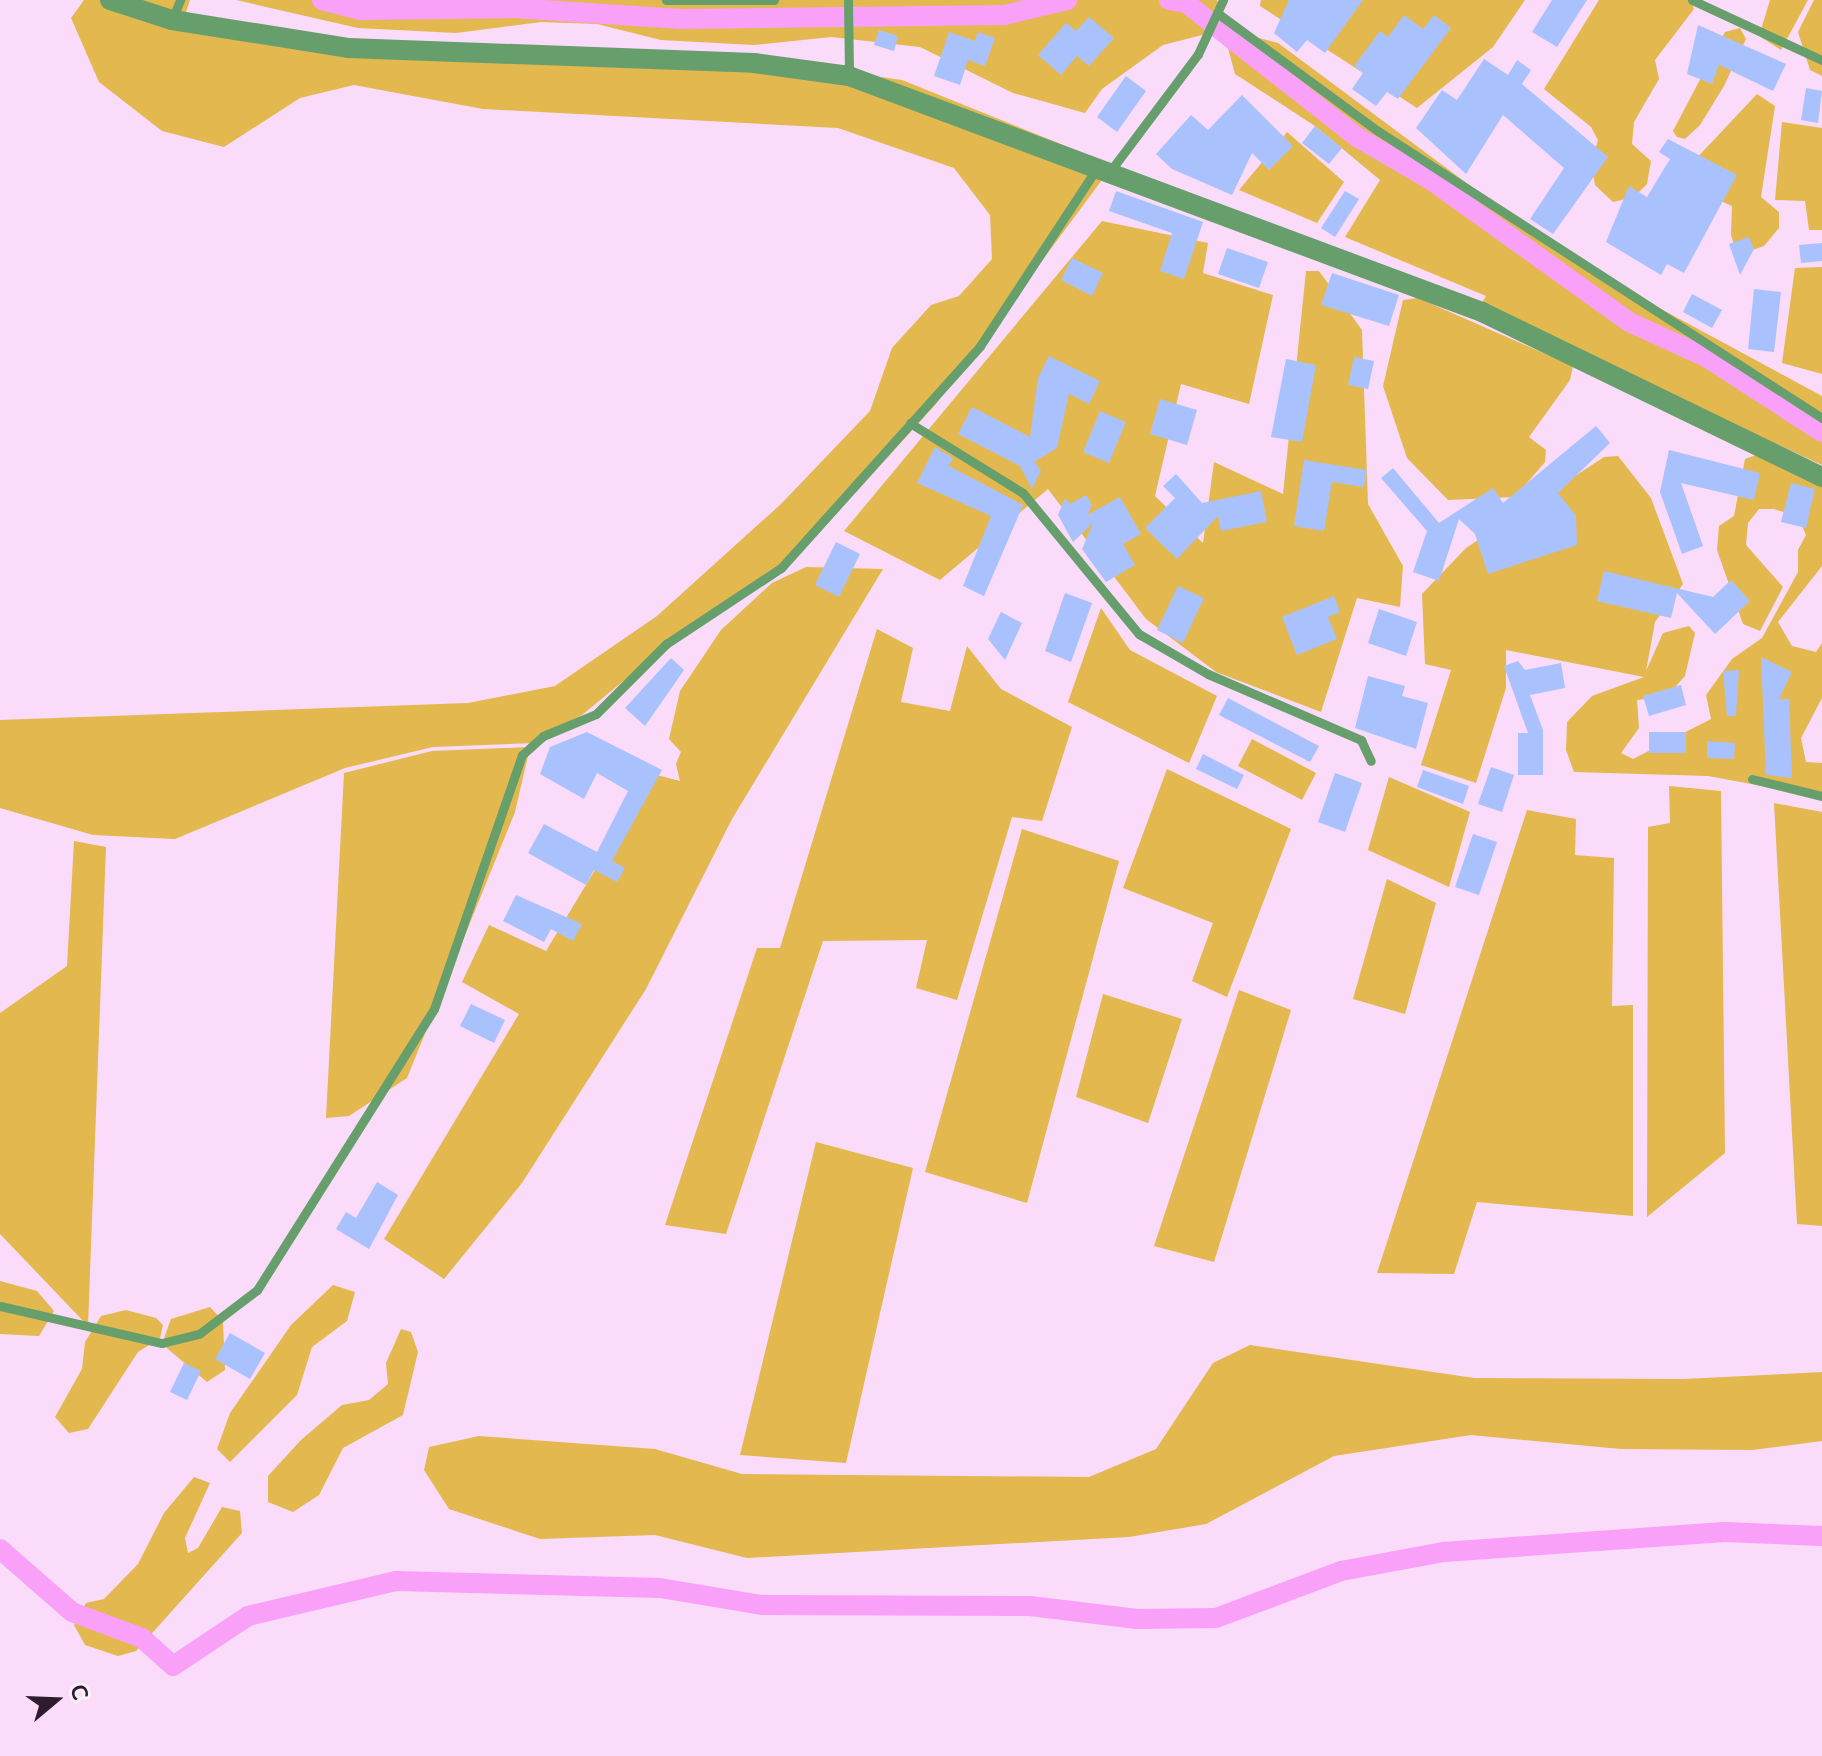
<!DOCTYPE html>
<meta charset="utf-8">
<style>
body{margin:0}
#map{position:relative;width:1822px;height:1756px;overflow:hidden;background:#fadbf9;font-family:"Nunito Sans",sans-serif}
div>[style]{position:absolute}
.green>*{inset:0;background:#e3b84e}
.canal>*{height:20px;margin:-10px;padding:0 10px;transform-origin:10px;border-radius:10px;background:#f9a0f9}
.building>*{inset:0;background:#a9c2fe}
.service>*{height:9px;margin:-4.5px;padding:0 4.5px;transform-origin:4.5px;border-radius:4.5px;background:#669f6c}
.tertiary>*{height:20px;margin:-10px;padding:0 10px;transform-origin:10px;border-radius:10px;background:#669f6c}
span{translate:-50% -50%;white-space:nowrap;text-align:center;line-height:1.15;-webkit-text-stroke:7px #faf0fa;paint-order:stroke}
.north{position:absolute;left:16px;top:1660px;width:80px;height:80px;-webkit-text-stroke:6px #faf0fa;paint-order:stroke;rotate:71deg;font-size:22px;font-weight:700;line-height:32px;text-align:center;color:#2f1b2f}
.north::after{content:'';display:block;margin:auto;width:28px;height:36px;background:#2f1b2f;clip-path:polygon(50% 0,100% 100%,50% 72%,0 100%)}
</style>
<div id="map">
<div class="green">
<i style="clip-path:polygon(84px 0,190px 0,186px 12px,268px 34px,753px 59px,902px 80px,1113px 165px,936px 404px,797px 557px,696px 621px,582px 715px,535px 743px,433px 747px,345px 768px,175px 839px,93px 835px,0 808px,0 720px,468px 703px,555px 686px,657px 616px,781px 504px,870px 411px,892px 348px,931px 305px,959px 296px,992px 259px,990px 215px,954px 168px,838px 128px,483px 109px,354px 85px,300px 98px,224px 147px,162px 131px,99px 82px,71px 18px)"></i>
<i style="clip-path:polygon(236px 0,1217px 0,1223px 19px,1206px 34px,1163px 45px,1102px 89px,1085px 113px,1013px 93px,920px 47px,831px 37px,754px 45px,661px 40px,597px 24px,541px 22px,456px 33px,358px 28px)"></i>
<i style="clip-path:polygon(1261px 0,1525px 0,1493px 47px,1417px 108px,1260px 6px)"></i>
<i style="clip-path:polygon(1599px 0,1691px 0,1694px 9px,1655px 60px,1659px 79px,1634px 122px,1632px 144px,1651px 161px,1647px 184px,1634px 197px,1613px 202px,1595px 185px,1591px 163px,1598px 140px,1591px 127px,1544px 89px)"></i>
<i style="clip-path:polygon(1770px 0,1808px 0,1781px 50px,1759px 36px)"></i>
<i style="clip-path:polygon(1814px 0,1822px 0,1822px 76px,1810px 70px,1798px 32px)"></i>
<i style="clip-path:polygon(1740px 28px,1746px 39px,1724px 86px,1700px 125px,1685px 139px,1677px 137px,1673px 131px,1725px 32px)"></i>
<i style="clip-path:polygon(1240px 33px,1278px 43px,1507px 213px,1650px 303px,1822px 396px,1822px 465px,1479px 307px,1486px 296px,1345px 237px,1380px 180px,1315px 126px,1235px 74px,1228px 48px)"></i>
<i style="clip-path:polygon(1757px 94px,1775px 106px,1761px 197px,1779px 212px,1779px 228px,1764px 246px,1747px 252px,1736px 250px,1731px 235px,1732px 206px,1684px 184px,1693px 162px)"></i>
<i style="clip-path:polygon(1782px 122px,1822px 128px,1822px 230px,1809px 230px,1805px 201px,1775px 200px)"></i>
<i style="clip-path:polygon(1287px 132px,1344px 182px,1317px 223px,1239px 190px)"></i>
<i style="clip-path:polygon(1102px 221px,1208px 243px,1203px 273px,1273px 295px,1249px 404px,1181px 384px,1155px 496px,1203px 543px,1214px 462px,1283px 494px,1306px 271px,1319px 271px,1362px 330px,1368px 504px,1403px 566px,1400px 607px,1357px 598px,1321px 712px,1216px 672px,1146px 619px,1048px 489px,940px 580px,844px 531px)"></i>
<i style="clip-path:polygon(1822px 267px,1822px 374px,1782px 363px,1795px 268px)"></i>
<i style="clip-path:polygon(1418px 298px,1573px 366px,1570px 380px,1529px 437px,1546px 450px,1545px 462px,1515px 497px,1448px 500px,1407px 458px,1383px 386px,1403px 300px)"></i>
<i style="clip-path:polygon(1759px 454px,1822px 476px,1822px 566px,1778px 622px,1792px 646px,1816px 652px,1822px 643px,1822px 698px,1801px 738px,1806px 762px,1822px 763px,1822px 797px,1708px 776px,1574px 772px,1566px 750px,1567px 722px,1592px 696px,1644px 677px,1506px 650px,1506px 688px,1476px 783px,1421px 765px,1451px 670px,1425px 664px,1422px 594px,1466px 548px,1604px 457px,1618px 456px,1651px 498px,1683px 584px,1655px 622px,1646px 671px,1663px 633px,1689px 626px,1695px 633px,1685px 676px,1667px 696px,1637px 700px,1639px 728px,1621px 753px,1633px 759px,1711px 719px,1706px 695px,1732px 659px,1762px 638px,1798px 572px,1798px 550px,1806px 535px,1798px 517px,1774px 509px,1759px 509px,1748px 523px,1746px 545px,1783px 587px,1760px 631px,1743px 624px,1717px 550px,1719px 526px,1734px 516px,1745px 459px)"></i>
<i style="clip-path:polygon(806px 567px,883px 569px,732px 819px,646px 989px,522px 1183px,444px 1279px,384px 1239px,519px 1014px,462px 982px,489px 925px,546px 951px,653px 774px,680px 781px,676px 764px,681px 752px,669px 739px,680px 691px,721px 630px,772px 583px)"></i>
<i style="clip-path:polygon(1101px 608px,1130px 650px,1217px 696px,1189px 763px,1068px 702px)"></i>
<i style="clip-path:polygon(877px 629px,913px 648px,901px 702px,950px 711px,967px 646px,1001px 689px,1072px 727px,1042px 821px,1012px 817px,957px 1000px,916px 988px,927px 940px,823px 941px,726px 1234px,665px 1225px,757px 948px,780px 948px)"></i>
<i style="clip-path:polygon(1252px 739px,1316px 773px,1302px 800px,1238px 766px)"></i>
<i style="clip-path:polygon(530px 747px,515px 812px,407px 1078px,349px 1116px,326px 1118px,344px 773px,432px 751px)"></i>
<i style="clip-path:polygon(1167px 769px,1291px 829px,1227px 997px,1192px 981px,1213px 923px,1123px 888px)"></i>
<i style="clip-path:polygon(1389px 777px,1470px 812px,1449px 887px,1368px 850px)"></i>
<i style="clip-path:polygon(1669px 786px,1721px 791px,1725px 1153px,1647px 1217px,1648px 827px,1670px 823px)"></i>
<i style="clip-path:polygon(1774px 803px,1822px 812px,1822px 1226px,1797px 1224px)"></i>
<i style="clip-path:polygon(1527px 810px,1576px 819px,1575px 855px,1614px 858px,1612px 1006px,1633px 1005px,1633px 1216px,1477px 1202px,1454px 1274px,1377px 1273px)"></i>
<i style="clip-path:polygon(1022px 829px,1119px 861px,1027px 1203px,925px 1172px)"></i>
<i style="clip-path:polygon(74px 841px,106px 847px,88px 1326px,0 1234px,0 1013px,67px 966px)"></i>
<i style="clip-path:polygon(1387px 879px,1436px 903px,1405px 1014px,1353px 999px)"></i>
<i style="clip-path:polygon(1239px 990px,1291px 1010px,1214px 1262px,1154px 1246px)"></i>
<i style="clip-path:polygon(1103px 994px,1182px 1019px,1148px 1123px,1076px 1097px)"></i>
<i style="clip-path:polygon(816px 1142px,913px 1168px,846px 1463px,740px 1455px)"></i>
<i style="clip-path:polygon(0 1281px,37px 1291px,54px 1311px,39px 1336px,0 1334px)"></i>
<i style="clip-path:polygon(333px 1285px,355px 1292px,347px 1321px,312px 1347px,297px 1395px,230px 1462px,217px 1449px,230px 1413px,291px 1325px)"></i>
<i style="clip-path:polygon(210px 1307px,223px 1321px,225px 1370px,207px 1382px,162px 1344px,171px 1319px)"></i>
<i style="clip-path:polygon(126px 1310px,156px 1318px,163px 1325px,160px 1338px,138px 1352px,88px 1429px,69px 1433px,55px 1417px,82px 1369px,85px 1342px,101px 1316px)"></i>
<i style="clip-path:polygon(401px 1329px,411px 1332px,418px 1352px,403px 1415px,343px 1448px,319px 1495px,293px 1512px,268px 1502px,268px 1476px,301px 1440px,342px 1405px,369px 1400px,388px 1384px,386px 1363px)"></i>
<i style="clip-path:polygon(1250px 1345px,1474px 1378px,1684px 1379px,1822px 1372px,1822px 1441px,1752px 1450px,1621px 1449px,1471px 1435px,1334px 1456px,1206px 1524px,1129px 1537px,747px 1558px,655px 1535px,540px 1539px,449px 1509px,424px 1470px,429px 1447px,479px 1436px,655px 1449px,742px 1474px,1089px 1477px,1156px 1449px,1213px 1363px)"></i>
<i style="clip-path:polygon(194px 1477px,210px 1483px,185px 1538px,188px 1553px,198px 1548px,222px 1507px,240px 1511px,242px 1533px,136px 1651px,118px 1656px,85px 1645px,74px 1625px,86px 1603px,104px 1599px,138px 1564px,164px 1513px)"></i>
</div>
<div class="canal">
<i style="left:322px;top:0;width:39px;rotate:15deg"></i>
<i style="left:360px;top:10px;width:154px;rotate:-0.7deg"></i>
<i style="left:514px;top:8px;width:167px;rotate:3.8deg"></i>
<i style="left:681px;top:19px;width:323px;rotate:-0.7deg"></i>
<i style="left:1004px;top:15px;width:65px;rotate:-13.4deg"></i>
<i style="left:1169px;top:0;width:17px;rotate:10deg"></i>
<i style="left:1186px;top:3px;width:217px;rotate:38.1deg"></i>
<i style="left:1357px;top:137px;width:86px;rotate:30.2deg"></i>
<i style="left:1431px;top:180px;width:244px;rotate:35.6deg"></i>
<i style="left:1629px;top:322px;width:87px;rotate:24.5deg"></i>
<i style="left:1708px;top:358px;width:136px;rotate:33deg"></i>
<i style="left:0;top:1549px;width:96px;rotate:41.2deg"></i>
<i style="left:72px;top:1612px;width:75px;rotate:20.4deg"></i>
<i style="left:142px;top:1638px;width:42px;rotate:42.1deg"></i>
<i style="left:173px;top:1666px;width:90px;rotate:-33.7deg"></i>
<i style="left:248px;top:1616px;width:152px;rotate:-13.3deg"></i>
<i style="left:396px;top:1581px;width:264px;rotate:1.5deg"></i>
<i style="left:660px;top:1588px;width:103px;rotate:9.5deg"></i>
<i style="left:762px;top:1605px;width:268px;rotate:0.2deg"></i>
<i style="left:1030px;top:1606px;width:108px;rotate:6.9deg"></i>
<i style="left:1137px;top:1619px;width:79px;rotate:-0.7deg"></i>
<i style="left:1216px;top:1618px;width:134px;rotate:-20.6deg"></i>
<i style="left:1341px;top:1571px;width:105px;rotate:-10.5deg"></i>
<i style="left:1444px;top:1552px;width:281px;rotate:-4.1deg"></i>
<i style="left:1724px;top:1532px;width:98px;rotate:2.3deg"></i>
</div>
<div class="building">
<i style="clip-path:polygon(1289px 0,1363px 0,1325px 53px,1307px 40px,1297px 52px,1274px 33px)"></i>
<i style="clip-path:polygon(1552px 0,1587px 0,1557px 47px,1532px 32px)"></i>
<i style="clip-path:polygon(1404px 15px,1423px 29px,1434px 15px,1451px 28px,1398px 99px,1387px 92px,1376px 106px,1352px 89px,1363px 73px,1354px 66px,1380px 31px,1388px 37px)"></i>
<i style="clip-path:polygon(1089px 17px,1114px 38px,1089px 66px,1077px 56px,1061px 75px,1038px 55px,1066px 23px,1076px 31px)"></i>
<i style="clip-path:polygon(1698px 25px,1786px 64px,1773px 91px,1719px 65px,1712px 84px,1687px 74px)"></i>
<i style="clip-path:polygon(879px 30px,898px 36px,894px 51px,874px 45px)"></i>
<i style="clip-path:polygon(949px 32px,975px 41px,978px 32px,995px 38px,985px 66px,968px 60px,960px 85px,934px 76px)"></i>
<i style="clip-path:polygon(1484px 59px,1508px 75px,1517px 60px,1531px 70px,1522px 84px,1608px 157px,1553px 234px,1530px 219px,1564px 168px,1503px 115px,1466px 174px,1416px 128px,1442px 90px,1457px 100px)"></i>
<i style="clip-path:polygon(1126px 76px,1146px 91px,1117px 132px,1097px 117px)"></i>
<i style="clip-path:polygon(1806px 88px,1822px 91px,1818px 123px,1801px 120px)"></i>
<i style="clip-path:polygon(1242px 95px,1293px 146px,1269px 170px,1252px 153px,1232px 195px,1172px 169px,1156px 154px,1191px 115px,1208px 130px)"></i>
<i style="clip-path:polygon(1315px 126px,1342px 148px,1329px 164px,1302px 143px)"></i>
<i style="clip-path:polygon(1668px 139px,1737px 175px,1684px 273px,1667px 264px,1661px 275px,1606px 242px,1629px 186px,1647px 197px,1670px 159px,1659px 152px)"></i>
<i style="clip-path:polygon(1116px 191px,1203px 222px,1184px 279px,1160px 271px,1172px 233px,1109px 211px)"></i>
<i style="clip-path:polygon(1345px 191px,1359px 199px,1335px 237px,1321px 228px)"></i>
<i style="clip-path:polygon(1749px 237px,1754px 249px,1740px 275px,1729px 244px)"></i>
<i style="clip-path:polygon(1822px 243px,1822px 261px,1801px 263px,1799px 245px)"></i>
<i style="clip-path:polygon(1227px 248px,1268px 262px,1259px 288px,1218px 274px)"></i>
<i style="clip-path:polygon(1072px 258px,1103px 273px,1092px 296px,1061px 280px)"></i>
<i style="clip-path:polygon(1332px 273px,1399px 295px,1389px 326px,1321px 305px)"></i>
<i style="clip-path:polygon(1754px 289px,1781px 292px,1774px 352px,1748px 349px)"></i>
<i style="clip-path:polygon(1692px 294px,1722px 310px,1712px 328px,1683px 312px)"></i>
<i style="clip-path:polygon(1049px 356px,1100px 381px,1089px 404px,1069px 394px,1057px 448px,1034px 462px,1041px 470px,1032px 489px,1020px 466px,958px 434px,972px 407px,1030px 437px,1038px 378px)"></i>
<i style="clip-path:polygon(1354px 357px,1374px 361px,1368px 389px,1348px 385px)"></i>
<i style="clip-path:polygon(1286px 359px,1316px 365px,1302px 442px,1271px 437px)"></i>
<i style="clip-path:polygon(1160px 399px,1197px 410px,1187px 445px,1150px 434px)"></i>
<i style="clip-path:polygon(1100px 411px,1126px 422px,1109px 463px,1083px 452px)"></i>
<i style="clip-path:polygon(1596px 426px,1610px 443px,1558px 493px,1576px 516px,1577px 545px,1488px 574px,1475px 534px,1459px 519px,1439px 581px,1413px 572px,1427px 531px,1381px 478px,1393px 468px,1439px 523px,1493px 488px,1503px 503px)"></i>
<i style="clip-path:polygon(935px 447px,953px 458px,949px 466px,1023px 505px,984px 596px,963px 586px,991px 516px,917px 483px)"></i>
<i style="clip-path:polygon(1669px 450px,1760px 473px,1754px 500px,1681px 483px,1703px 546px,1682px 554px,1660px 492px)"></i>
<i style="clip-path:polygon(1304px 460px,1367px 470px,1364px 487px,1332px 482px,1324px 531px,1294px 526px)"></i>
<i style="clip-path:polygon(1176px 474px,1202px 503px,1261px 491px,1267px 522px,1221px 531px,1218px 516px,1177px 559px,1145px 528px,1175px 498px,1163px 486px)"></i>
<i style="clip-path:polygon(1791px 483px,1815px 489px,1806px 528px,1781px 522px)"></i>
<i style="clip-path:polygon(1086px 495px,1092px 505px,1087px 515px,1120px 497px,1141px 534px,1123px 544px,1135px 565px,1106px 582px,1082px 549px,1093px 523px,1073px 542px,1058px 515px,1065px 498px,1070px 504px)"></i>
<i style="clip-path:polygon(836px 542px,860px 554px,839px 597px,815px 585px)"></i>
<i style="clip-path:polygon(1604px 571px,1713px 597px,1731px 580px,1750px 601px,1715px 634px,1677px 593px,1671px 618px,1597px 601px)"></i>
<i style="clip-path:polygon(1178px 586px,1204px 598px,1183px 643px,1157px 630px)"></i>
<i style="clip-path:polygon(1065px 593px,1092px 603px,1071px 662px,1045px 651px)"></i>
<i style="clip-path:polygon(1334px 596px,1340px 612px,1328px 617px,1337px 639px,1297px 655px,1282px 617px)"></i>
<i style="clip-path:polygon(1379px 609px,1417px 622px,1406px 656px,1368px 643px)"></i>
<i style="clip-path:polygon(1001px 612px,1022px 623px,1005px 660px,988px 639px)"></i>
<i style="clip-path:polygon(1761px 657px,1792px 672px,1779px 699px,1789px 699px,1792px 778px,1766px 775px)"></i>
<i style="clip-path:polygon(671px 658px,684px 670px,645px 726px,625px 708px)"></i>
<i style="clip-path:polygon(1518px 661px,1525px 670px,1561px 663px,1565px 688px,1530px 695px,1543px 730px,1543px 775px,1518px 775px,1518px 733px,1528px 733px,1504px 666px)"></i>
<i style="clip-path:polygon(1739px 670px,1736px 716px,1727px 716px,1723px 671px)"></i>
<i style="clip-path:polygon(1368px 676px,1405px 686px,1402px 696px,1428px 703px,1416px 749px,1355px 728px)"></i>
<i style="clip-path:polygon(1681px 685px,1686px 705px,1649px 716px,1643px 696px)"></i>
<i style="clip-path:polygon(1228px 698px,1319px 746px,1310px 762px,1219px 715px)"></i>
<i style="clip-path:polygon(587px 732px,662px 770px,612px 861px,625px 868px,617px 882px,594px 870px,586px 885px,528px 853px,544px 824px,597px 852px,628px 791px,597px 773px,584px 799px,540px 774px,550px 747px)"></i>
<i style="clip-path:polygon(1649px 732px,1686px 732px,1686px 753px,1649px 753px)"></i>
<i style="clip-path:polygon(1707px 741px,1735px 743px,1734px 759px,1707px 758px)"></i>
<i style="clip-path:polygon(1203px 754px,1244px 775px,1237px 789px,1196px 769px)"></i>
<i style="clip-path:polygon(1491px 767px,1514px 775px,1502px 812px,1478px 804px)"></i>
<i style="clip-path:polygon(1423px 770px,1469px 786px,1463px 804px,1417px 787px)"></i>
<i style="clip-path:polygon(1335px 773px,1362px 783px,1345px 832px,1318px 822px)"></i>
<i style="clip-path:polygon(1473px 834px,1497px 842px,1479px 895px,1455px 887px)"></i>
<i style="clip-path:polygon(516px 895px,582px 924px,573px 941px,551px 929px,544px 942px,503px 921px)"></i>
<i style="clip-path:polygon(471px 1004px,505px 1020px,494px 1043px,460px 1026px)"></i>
<i style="clip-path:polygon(377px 1182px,398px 1195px,369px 1249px,336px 1229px,346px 1212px,356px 1218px)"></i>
<i style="clip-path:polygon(230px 1333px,265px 1353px,250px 1379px,215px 1359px)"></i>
<i style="clip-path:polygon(184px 1363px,201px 1371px,187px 1400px,170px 1392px)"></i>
</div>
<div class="service">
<i style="left:666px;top:0;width:108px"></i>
<i style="left:848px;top:0;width:76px;rotate:89.2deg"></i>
<i style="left:1692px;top:0;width:143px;rotate:24.8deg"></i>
<i style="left:1220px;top:15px;width:196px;rotate:36.3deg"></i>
<i style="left:1378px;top:131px;width:529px;rotate:32.88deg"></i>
<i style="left:172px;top:20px;width:22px;rotate:-68deg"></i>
<i style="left:1111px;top:170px;width:145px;rotate:-53.1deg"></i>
<i style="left:1198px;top:54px;width:60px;rotate:-65.2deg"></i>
<i style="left:910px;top:423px;width:133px;rotate:31.8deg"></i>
<i style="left:1023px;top:493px;width:183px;rotate:50.6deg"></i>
<i style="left:1139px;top:634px;width:80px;rotate:30.1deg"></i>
<i style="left:1208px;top:674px;width:167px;rotate:23.3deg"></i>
<i style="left:1361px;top:740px;width:23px;rotate:65deg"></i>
<i style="left:1752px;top:779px;width:72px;rotate:13.7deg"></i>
<i style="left:0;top:1306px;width:166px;rotate:12.9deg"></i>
<i style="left:162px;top:1343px;width:38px;rotate:-14deg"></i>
<i style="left:199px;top:1334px;width:73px;rotate:-37.2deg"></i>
<i style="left:257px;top:1290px;width:332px;rotate:-57.8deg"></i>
<i style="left:434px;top:1009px;width:269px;rotate:-70.9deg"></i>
<i style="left:522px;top:755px;width:28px;rotate:-42deg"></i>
<i style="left:543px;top:736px;width:57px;rotate:-22.5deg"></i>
<i style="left:596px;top:714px;width:99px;rotate:-45deg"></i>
<i style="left:666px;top:644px;width:138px;rotate:-33.5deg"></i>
<i style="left:781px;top:568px;width:298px;rotate:-48.1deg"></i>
<i style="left:980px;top:346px;width:213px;rotate:-56.7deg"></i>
</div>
<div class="tertiary">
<i style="left:110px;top:0;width:65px;rotate:17.9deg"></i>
<i style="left:172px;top:20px;width:178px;rotate:9deg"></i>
<i style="left:348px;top:48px;width:406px;rotate:2.1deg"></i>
<i style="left:754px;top:63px;width:96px;rotate:7.8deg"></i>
<i style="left:849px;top:76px;width:676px;rotate:20.45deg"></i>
<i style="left:1482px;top:312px;width:378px;rotate:25.9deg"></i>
</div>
<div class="north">С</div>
</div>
